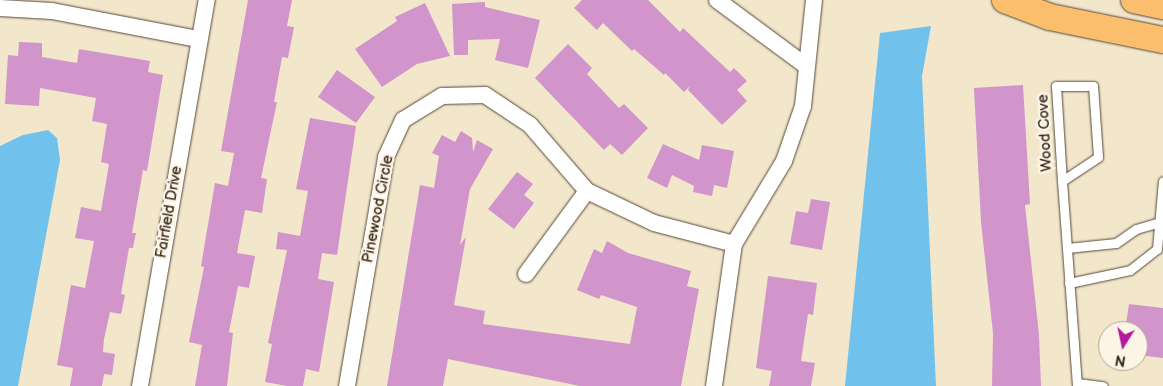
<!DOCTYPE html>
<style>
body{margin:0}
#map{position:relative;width:1163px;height:386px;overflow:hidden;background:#f2e7cb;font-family:"Balsamiq Sans",sans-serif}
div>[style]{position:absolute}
.water>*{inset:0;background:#70c1eb}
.building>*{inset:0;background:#d194cb}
.roads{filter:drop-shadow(0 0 1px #564638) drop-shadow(0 0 1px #564638)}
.lane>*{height:9px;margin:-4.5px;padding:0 4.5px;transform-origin:4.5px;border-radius:4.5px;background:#fff}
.street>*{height:16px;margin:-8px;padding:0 8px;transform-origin:8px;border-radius:8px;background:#fff}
.primary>*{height:26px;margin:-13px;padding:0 13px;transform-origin:13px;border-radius:13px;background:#fabe6d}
span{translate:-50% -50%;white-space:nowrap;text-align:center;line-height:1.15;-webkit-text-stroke:5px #fcf5e5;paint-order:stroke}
.street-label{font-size:15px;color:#3b2a1e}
.north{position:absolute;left:1098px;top:321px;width:50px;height:50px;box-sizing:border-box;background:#fcf5e5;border:1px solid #afa495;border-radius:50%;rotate:190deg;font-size:14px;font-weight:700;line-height:20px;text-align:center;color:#3b2a1e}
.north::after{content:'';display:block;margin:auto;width:18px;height:22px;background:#b5179e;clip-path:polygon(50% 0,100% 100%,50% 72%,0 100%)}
</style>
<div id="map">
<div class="water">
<i style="clip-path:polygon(931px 26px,922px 76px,936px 386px,845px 386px,880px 33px)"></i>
<i style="clip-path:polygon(48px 130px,57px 138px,60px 160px,18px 386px,0 386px,0 146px,23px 135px)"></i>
</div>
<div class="building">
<i style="clip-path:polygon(248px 0,292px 0,287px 26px,294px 27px,288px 58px,282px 57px,274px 102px,277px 102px,261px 178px,267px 179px,262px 213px,245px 210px,237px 253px,255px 256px,249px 288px,238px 286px,229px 332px,233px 333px,227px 386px,195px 386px,202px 345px,189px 342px,204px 267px,201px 266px,215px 183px,228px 186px,234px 153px,221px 151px)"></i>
<i style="clip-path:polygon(582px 0,648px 0,680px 32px,683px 28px,730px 72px,734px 68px,747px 81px,737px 90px,747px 101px,722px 125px,688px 90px,690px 86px,684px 92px,665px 73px,664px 75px,634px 49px,632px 51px,603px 23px,597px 30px,574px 8px)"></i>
<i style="clip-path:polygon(485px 2px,485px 7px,540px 20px,528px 68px,495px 60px,500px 39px,468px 40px,468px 55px,454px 55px,452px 4px)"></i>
<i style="clip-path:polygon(425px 3px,450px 56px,417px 64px,382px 87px,355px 49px,397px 21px,395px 17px)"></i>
<i style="clip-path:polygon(19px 42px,42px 43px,42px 57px,77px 63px,79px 49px,150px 61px,148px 72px,163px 75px,147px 171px,143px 170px,132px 233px,136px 233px,133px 248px,129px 248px,121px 294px,125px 295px,121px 314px,110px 312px,104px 339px,103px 352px,115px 354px,112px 375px,104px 374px,102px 386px,70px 386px,73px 368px,57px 365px,71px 285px,85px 288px,94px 241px,75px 238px,81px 207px,101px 211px,109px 164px,101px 162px,107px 124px,92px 121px,96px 98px,40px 88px,39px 106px,5px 104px,8px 55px,18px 56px)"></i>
<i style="clip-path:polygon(568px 44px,592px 68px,587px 74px,619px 108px,624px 104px,648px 128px,622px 155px,610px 144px,604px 150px,535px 78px)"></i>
<i style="clip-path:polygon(337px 70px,375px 97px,356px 123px,318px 97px)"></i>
<i style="clip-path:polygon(1023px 85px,1030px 204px,1025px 205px,1039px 335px,1041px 386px,992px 386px,993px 333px,981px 222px,974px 88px)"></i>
<i style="clip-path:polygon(310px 118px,356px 126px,337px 255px,322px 253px,318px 279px,334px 282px,319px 372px,306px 369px,303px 386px,287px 386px,265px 382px,272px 344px,268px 343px,287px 250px,276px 249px,278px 232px,300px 236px,308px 191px,296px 189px)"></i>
<i style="clip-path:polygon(461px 131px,472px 138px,473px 152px,477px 140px,493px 149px,470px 189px,460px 245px,466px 237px,454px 305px,485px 311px,483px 324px,630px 344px,637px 307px,601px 295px,599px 299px,577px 290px,594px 249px,602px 253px,607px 241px,628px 253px,691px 271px,687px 286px,699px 289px,681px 386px,580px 386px,448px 359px,443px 386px,387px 386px,420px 185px,434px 188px,439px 156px,432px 153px,442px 135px,455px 142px)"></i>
<i style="clip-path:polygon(663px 144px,699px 160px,702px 145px,734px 151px,727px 188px,714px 185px,712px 196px,693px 192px,694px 186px,672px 175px,667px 188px,647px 178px)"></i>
<i style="clip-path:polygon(517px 172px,533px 184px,524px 195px,534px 203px,514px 229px,488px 209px)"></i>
<i style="clip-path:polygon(811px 199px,830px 202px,822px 250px,790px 244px,796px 211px,808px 213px)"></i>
<i style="clip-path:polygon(768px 276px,817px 283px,813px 315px,808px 314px,801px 361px,815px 363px,811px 386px,769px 386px,772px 371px,756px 368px)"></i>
<i style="clip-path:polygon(1129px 304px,1163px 308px,1163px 358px,1138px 355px,1138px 331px,1125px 331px)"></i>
</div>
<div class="roads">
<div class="lane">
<i style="left:1062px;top:181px;width:43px;rotate:-33.7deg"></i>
<i style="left:1098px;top:157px;width:71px;rotate:-94deg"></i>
<i style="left:1093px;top:86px;width:37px;rotate:180deg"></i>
<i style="left:1056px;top:86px;width:95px;rotate:86.4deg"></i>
<i style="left:1062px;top:181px;width:206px;rotate:85.8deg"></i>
<i style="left:1067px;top:248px;width:49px;rotate:-5.8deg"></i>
<i style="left:1116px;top:243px;width:24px;rotate:-35deg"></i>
<i style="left:1136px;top:229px;width:22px;rotate:-16deg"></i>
<i style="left:1069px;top:283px;width:62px;rotate:-12deg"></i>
<i style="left:1130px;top:270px;width:34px;rotate:-38deg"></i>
<i style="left:1157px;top:249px;width:68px;rotate:-85deg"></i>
<i style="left:1077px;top:383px;width:26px;rotate:7deg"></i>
</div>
<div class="street">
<i style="left:717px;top:0;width:109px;rotate:36.5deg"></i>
<i style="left:0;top:8px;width:52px;rotate:3.3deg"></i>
<i style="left:52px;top:11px;width:149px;rotate:10.9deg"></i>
<i style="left:526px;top:274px;width:103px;rotate:-53.7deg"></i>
<i style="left:140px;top:386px;width:392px;rotate:-80.2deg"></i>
<i style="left:347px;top:386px;width:232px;rotate:-80.3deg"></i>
<i style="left:386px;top:157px;width:41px;rotate:-65.3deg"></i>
<i style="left:403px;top:120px;width:46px;rotate:-31.6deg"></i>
<i style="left:442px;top:96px;width:43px;rotate:-1.3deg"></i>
<i style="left:485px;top:95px;width:54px;rotate:33.7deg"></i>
<i style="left:530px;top:125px;width:87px;rotate:49.2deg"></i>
<i style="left:587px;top:191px;width:74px;rotate:25.5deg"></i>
<i style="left:654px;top:223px;width:83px;rotate:14.7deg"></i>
<i style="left:714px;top:386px;width:143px;rotate:-82deg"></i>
<i style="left:734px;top:244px;width:97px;rotate:-58.9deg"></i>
<i style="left:784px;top:161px;width:58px;rotate:-70.9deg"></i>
<i style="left:803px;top:106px;width:107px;rotate:-84.1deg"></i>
</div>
<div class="primary">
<i style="left:1005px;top:0;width:48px;rotate:20.7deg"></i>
<i style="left:1050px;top:17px;width:115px;rotate:11.5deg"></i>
<i style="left:1134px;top:0;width:30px;rotate:12deg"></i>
</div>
</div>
<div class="street-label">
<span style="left:1045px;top:133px;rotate:-93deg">Wood Cove</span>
<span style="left:378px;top:209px;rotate:-79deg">Pinewood Circle</span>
<span style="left:169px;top:212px;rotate:-80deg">Fairfield Drive</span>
</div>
<div class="north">N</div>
</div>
